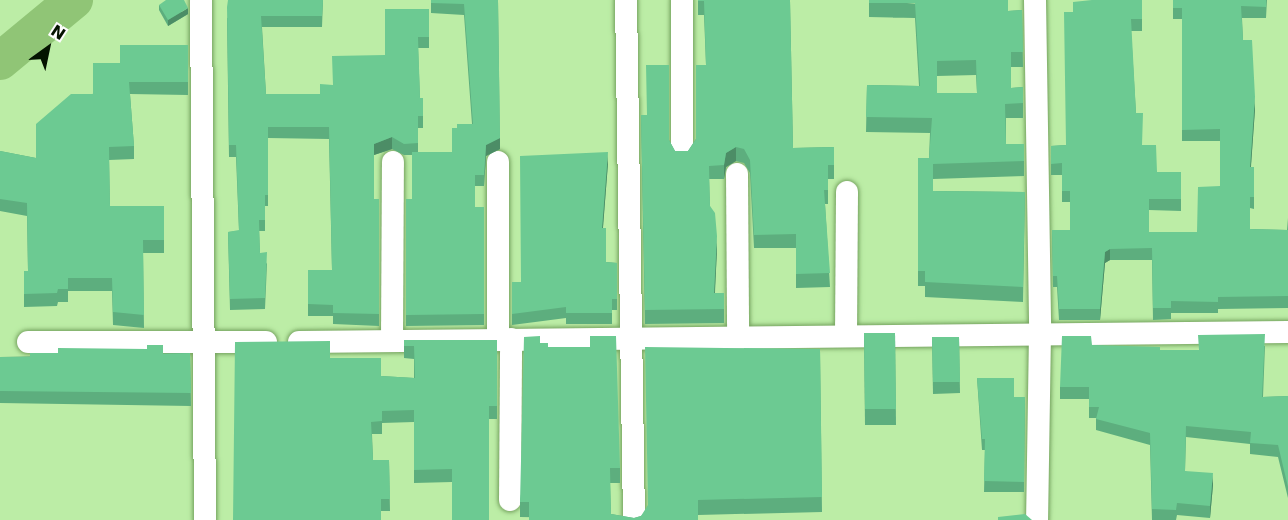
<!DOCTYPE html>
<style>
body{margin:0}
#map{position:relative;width:1288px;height:520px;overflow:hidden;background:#bceda6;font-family:"DejaVu Sans",sans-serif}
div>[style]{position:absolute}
.river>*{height:38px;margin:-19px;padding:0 19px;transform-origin:19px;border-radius:19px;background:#90c576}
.roads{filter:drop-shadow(0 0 2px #75a35f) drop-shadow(0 0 2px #75a35f)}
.minor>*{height:22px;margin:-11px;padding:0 11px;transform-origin:11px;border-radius:11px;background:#fff}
.wall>*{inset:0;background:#5dae7e}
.shaded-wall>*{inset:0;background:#4c8d66}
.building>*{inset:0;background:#6cca92}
span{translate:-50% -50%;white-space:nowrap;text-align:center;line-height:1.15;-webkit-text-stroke:6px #fdfdfd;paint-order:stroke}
.north{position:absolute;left:18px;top:18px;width:60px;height:60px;-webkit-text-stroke:4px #fdfdfd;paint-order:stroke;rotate:33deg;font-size:16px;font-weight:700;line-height:24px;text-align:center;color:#041300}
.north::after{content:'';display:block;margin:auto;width:21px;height:27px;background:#041300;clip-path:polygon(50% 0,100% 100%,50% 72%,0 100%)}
</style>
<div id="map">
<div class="river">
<i style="left:0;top:61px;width:96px;rotate:-39.5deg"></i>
</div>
<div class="roads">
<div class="minor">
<i style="left:201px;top:0;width:520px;rotate:89.56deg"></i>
<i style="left:626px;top:0;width:520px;rotate:89.12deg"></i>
<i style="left:1035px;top:0;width:333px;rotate:89.1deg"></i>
<i style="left:1040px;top:333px;width:187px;rotate:90.9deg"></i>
<i style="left:682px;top:153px;width:153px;rotate:-90deg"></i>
<i style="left:737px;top:174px;width:163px;rotate:89.6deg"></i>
<i style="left:846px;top:336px;width:144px;rotate:-89.6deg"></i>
<i style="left:498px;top:339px;width:177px;rotate:-90deg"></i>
<i style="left:392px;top:341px;width:179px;rotate:-89.7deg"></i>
<i style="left:28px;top:342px;width:238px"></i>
<i style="left:299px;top:342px;width:989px;rotate:-0.58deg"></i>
<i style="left:510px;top:500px;width:161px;rotate:-89.6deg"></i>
</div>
</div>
<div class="wall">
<i style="clip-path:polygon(323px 0,322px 27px,262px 27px,266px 94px,320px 94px,333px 85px,385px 55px,429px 9px,429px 48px,418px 48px,420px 98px,423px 109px,423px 128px,418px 128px,418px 152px,452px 152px,457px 128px,472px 124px,464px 15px,431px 13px,431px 0,498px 0,500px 149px,486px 156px,484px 186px,475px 186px,475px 207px,484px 207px,484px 325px,406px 326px,406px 199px,412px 199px,412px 155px,404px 155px,392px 149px,374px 155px,374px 199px,379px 199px,379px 326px,333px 324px,333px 316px,308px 316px,308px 270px,332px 270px,329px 139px,268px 138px,268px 206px,265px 206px,265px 231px,259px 231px,260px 253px,267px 264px,265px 309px,230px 310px,228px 232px,239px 231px,236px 157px,229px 157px,227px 18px)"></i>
<i style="clip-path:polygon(698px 0,790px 0,793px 148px,834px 147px,834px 179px,828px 179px,828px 204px,825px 204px,830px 287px,796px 288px,796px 248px,754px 248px,750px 173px,744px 163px,736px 161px,726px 167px,724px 179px,709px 179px,710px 206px,717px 249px,715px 293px,724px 293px,724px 323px,645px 324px,641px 115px,669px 140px,675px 151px,688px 151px,696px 139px,706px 65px,704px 15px,698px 15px)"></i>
<i style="clip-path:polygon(evenodd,869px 0,1008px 11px,1022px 10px,1023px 67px,1011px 67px,1011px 88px,1023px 87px,1023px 118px,1006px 118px,1006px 144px,1024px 161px,1024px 176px,933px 179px,933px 191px,1025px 192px,1023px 302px,925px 297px,925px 286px,918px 286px,918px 158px,929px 158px,930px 133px,866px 132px,867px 85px,919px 86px,915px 18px,869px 17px,869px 0,976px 75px,977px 93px,937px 93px,937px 76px,976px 75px)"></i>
<i style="clip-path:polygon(1142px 0,1142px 31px,1131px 31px,1136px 113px,1142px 145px,1157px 172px,1181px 172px,1181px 211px,1149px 210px,1149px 232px,1197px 232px,1220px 186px,1220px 141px,1182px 141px,1182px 19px,1173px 19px,1173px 0,1267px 0,1266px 18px,1242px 18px,1243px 40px,1255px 109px,1251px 167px,1254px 167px,1254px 209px,1250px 208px,1250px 229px,1287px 230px,1288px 218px,1288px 308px,1218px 309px,1218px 313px,1171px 313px,1171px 319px,1153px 320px,1152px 260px,1110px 260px,1105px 263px,1100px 320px,1059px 320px,1057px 287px,1053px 287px,1052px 230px,1070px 230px,1070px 202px,1062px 202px,1062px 175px,1051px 175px,1051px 146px,1066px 145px,1073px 12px)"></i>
<i style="clip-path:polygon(159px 5px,188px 14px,168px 26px,159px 10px)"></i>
<i style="clip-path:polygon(188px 45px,188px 95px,130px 94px,134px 146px,134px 159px,109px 160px,110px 206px,164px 206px,164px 253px,143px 253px,144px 328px,113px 325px,112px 291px,68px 291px,68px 302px,58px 302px,57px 306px,24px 307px,24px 271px,28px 271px,27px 216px,0 211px,0 151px,36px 158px,120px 63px)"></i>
<i style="clip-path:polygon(608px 163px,603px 228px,606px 262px,617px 263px,617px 310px,612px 310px,612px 324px,566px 324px,566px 318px,512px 325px,512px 282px,521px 282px)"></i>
<i style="clip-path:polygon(864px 333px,895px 333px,896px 425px,865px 425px)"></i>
<i style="clip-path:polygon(932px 337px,959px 337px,960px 393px,933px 394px)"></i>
<i style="clip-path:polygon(404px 340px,497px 340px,497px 419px,489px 419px,452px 482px,414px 483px,414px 422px,382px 423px,382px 434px,372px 434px,373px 460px,389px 460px,390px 511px,381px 511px,330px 358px,381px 376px,414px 378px,414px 359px,404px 358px)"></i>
<i style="clip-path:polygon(540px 343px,548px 347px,620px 468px,620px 483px,610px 483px,611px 514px,634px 518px,641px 516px,820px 349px,822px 512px,698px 515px,698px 520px,520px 517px,520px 502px)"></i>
<i style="clip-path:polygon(1092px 345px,1160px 350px,1198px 350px,1265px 346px,1263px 397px,1288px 396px,1288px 498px,1278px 457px,1250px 454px,1250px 444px,1186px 437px,1185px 471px,1213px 485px,1210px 518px,1177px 515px,1176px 520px,1152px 520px,1150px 445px,1096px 430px,1096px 418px,1089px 418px,1089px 399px,1060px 399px,1060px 387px)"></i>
<i style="clip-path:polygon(190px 353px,191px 406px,0 403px,0 357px)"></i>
<i style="clip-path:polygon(977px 378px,1014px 397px,1025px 397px,1024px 492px,984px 492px,985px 450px,982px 450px)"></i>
</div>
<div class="shaded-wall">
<i style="clip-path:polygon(188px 8px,188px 14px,168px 26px,168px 20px)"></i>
<i style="clip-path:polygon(1255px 97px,1255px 109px,1250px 178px,1250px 167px)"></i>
<i style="clip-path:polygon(392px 137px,392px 149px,374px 155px,374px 144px)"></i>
<i style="clip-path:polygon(500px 138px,500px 149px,486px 156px,484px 186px,486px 145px)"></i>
<i style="clip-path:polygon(736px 147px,736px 161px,726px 167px,724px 179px,724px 165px,726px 153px)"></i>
<i style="clip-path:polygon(608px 152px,608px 163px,602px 239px,602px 228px)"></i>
<i style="clip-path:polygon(717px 236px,717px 249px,714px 307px,714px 293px)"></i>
<i style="clip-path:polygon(1110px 249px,1110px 260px,1105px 263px,1100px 320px,1100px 309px,1105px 252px)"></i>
<i style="clip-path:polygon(1213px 473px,1213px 485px,1210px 518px,1210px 506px)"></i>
</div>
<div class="building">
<i style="clip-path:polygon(166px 0,184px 0,188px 8px,168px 20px,159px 5px)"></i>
<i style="clip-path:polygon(228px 0,323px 0,322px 16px,261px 16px,266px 94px,320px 94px,320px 84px,333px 85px,332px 56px,385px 55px,385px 9px,429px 9px,429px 37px,418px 37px,420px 98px,423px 98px,423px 116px,418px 116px,418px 143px,404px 144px,392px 137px,374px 144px,374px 199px,379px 199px,379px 314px,333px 313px,333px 305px,308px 304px,308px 270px,332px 270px,329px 127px,268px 127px,268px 195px,265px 195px,265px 220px,259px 220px,260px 253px,267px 252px,265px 298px,230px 299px,228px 232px,239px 230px,236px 145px,229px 145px,227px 7px)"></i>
<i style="clip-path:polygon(431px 0,498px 0,500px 138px,486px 145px,484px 175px,475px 175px,475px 207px,484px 207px,484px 314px,406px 315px,406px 199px,412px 199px,412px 152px,452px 152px,452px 128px,457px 128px,457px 124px,473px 124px,464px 4px,431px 3px)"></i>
<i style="clip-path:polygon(698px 0,790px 0,793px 148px,834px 147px,834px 165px,828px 165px,828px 190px,824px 190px,830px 273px,796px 274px,796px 234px,754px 235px,750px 160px,744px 149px,736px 147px,726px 153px,724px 165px,709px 166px,710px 206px,715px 213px,717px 236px,714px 293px,724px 293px,724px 309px,645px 310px,641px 115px,647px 115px,646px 65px,669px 65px,669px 140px,675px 151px,688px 151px,696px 139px,696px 65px,706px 65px,704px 1px,698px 1px)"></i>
<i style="clip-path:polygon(evenodd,869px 0,1008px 0,1008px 11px,1022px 10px,1023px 52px,1011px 52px,1011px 88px,1023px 87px,1023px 103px,1005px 104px,1006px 144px,1024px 144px,1024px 161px,933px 164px,933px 191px,1025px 192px,1023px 287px,925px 282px,925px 271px,918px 271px,918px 158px,929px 158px,932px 118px,866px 117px,867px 85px,920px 86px,915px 3px,869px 3px,869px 0,976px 60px,977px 93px,937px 93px,937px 61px,976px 60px)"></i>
<i style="clip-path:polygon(1092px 0,1142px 0,1142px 19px,1131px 19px,1136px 113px,1143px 113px,1142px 145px,1156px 145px,1157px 172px,1181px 172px,1181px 199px,1149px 199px,1149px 232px,1197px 232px,1198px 187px,1220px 186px,1220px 129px,1182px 130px,1182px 8px,1173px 8px,1173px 0,1266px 0,1266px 7px,1241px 6px,1243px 40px,1252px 40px,1255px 97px,1250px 167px,1254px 167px,1254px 197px,1250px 197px,1250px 229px,1288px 230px,1288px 218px,1288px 296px,1218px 297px,1218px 302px,1171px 301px,1171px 308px,1153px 308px,1152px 248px,1110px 249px,1105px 252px,1100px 309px,1059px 309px,1057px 276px,1053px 276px,1052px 230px,1070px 230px,1070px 191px,1062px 191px,1062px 163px,1051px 164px,1051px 146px,1066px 145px,1064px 12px,1073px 12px,1073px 2px)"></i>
<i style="clip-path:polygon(120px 45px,188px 45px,188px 82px,129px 82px,134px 146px,109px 147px,110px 206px,164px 206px,164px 240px,143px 240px,144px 315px,113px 312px,112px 278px,68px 278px,68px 289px,58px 289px,57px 293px,24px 294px,24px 271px,28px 271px,27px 203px,0 199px,0 151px,36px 158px,36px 124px,71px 94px,93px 94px,93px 63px,120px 63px)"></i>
<i style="clip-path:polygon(608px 152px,602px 228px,606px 228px,606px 262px,617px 263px,617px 299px,612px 299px,612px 313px,566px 313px,566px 307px,512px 314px,512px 282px,521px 282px,520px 156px)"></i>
<i style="clip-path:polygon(864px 333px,895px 333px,896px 409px,865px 409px)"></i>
<i style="clip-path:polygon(1265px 334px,1262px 397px,1288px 396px,1288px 487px,1278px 445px,1250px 443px,1251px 432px,1186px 426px,1185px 471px,1213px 473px,1210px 506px,1177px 503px,1176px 510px,1152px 509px,1150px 433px,1096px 419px,1099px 407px,1089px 407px,1089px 387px,1060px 387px,1062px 336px,1091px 336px,1092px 345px,1160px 347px,1160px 350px,1199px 350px,1198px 335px)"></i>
<i style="clip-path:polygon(540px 336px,540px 343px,548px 343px,548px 347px,590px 347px,590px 336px,616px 336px,620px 468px,610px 468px,611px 514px,634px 518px,641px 516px,648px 505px,645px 347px,820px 349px,822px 497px,698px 500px,698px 520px,529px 520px,529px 502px,520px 502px,524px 337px)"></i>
<i style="clip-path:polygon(932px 337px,959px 337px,960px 382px,933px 382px)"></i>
<i style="clip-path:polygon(404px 340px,497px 340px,497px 406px,489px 406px,489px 520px,452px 520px,452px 469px,414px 470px,414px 410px,382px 411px,382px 421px,371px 422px,373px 460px,389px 460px,390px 499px,381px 499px,381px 520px,233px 520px,235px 342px,330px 341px,330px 358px,381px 358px,381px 376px,415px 378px,414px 346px,404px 346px)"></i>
<i style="clip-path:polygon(147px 345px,163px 345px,163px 354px,190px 353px,191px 393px,0 391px,0 357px,30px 357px,30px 353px,58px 353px,58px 348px,147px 349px)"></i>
<i style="clip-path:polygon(977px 378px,1014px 378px,1014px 397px,1025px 397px,1024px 482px,984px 481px,985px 439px,982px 439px)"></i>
<i style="clip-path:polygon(1025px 514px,1032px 520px,998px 520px,998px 517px)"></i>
</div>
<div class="north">N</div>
</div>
